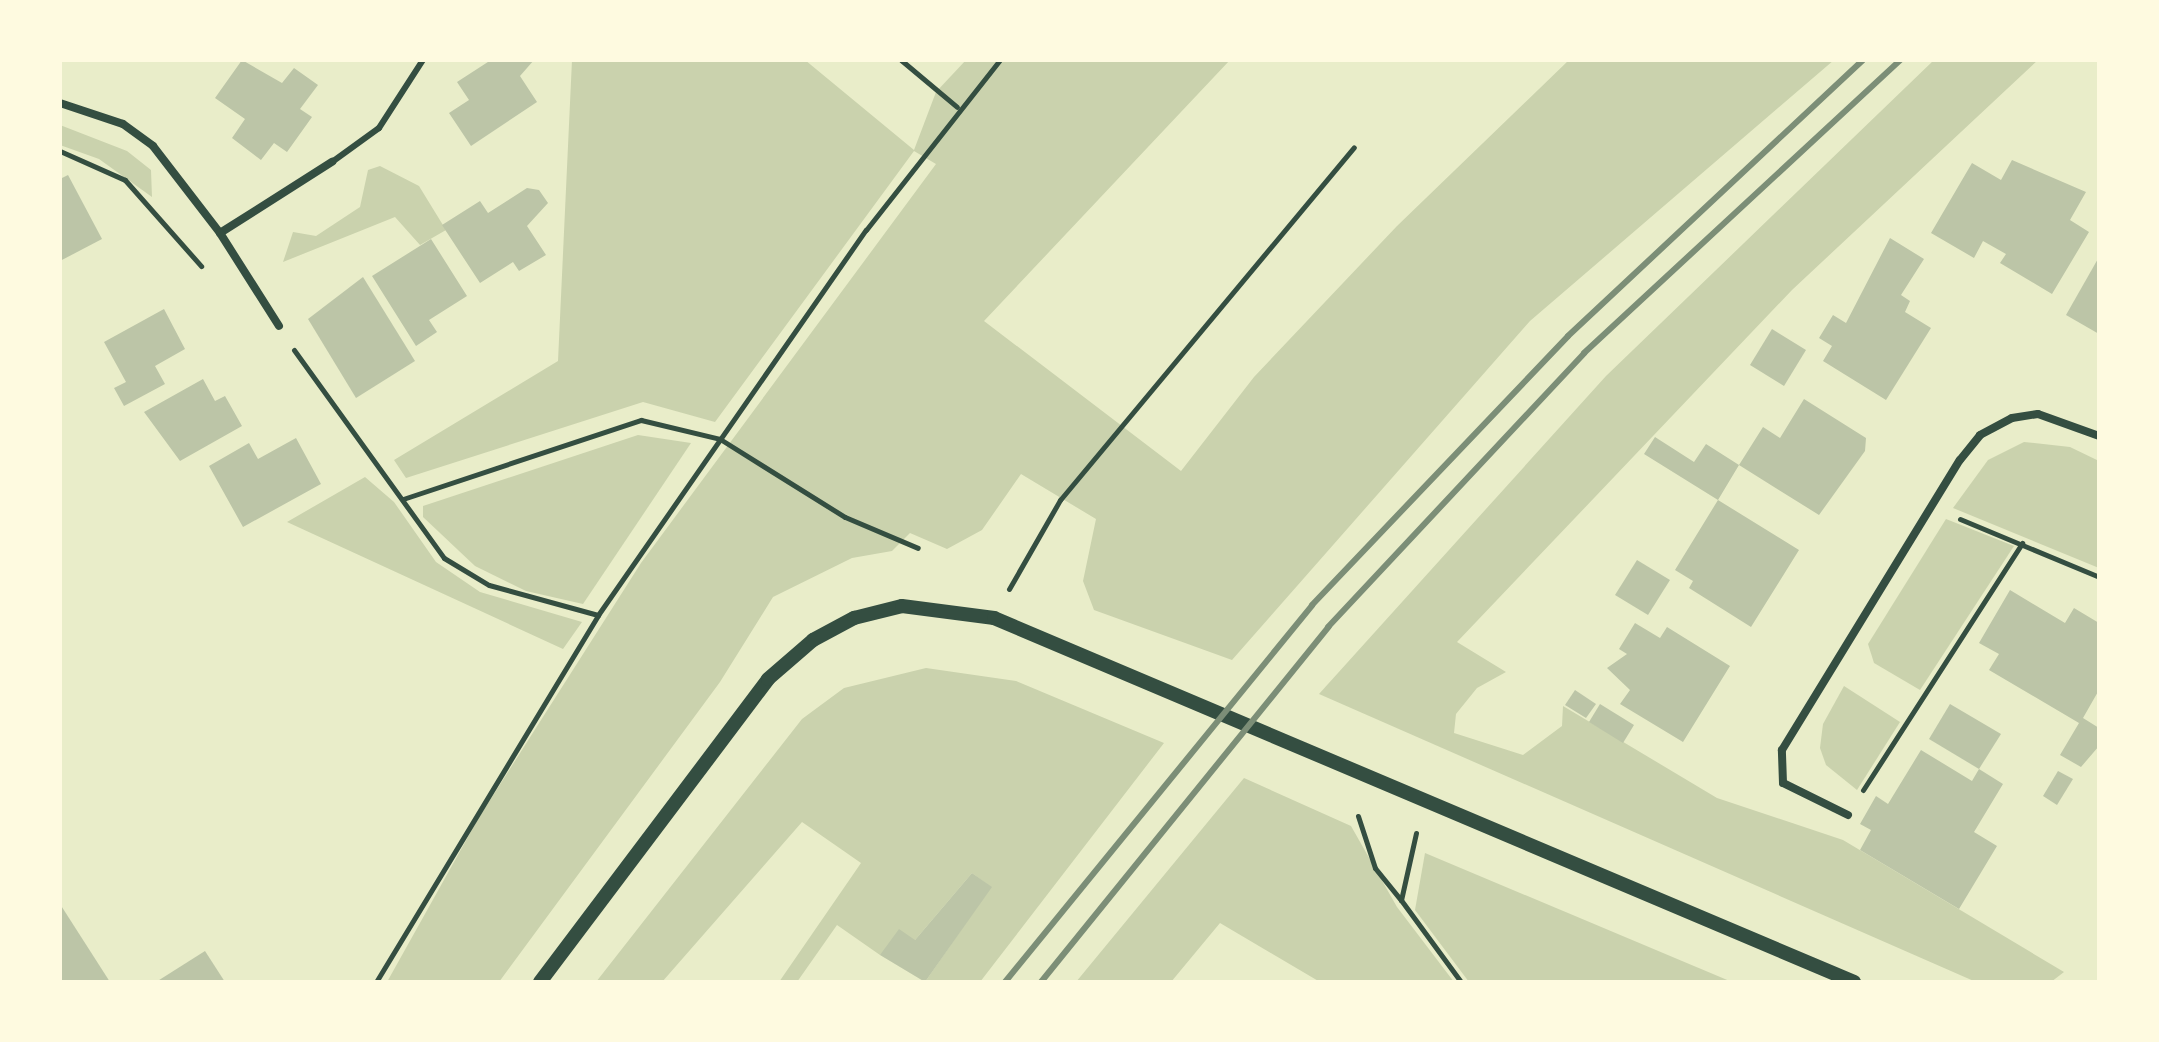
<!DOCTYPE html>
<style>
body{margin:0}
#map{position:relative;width:2159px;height:1042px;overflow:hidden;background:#e9edc9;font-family:"Public Sans",sans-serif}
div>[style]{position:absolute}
.green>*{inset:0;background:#cad2ad}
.building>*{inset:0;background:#bcc5a7}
.path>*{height:5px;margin:-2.5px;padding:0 2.5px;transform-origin:2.5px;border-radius:2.5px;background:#344e41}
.service>*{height:6px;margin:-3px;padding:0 3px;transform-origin:3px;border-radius:3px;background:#344e41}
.minor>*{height:8px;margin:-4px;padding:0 4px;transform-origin:4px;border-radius:4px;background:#344e41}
.tertiary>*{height:14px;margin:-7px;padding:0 7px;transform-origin:7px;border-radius:7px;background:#344e41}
.rail>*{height:6px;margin:-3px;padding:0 3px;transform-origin:3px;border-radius:3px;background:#7c8e77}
span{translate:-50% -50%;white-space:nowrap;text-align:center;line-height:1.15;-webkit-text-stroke:6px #fefae0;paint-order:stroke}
.frame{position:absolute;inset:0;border:62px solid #fefae0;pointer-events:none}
</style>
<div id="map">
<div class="green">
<i style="clip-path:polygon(572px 60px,805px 60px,914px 150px,936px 92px,966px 60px,1230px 60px,984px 321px,1181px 471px,1254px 377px,1397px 226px,1569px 60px,1834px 60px,1530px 321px,1232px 660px,1094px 610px,1083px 581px,1096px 519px,1021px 474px,982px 530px,947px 549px,910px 533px,892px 551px,852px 558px,773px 597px,720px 682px,499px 982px,387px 982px,478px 819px,641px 563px,936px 164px,914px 151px,715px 422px,643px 402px,406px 478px,394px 460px,558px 361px)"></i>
<i style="clip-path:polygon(1934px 60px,2038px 60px,1792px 290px,1457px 642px,1506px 672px,1477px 688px,1456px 714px,1454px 733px,1523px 755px,1562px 726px,1563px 706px,1717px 798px,1843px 840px,2064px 972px,2051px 982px,1976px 982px,1319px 694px,1606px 376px)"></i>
<i style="clip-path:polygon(60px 125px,127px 151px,151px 170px,152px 197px,99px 159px,60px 145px)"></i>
<i style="clip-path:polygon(380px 166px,419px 186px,446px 230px,420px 245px,395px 217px,283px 262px,293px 232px,316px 236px,360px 207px,368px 170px)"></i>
<i style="clip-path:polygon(638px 435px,691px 443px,583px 604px,526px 591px,475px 566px,423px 517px,423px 506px)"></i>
<i style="clip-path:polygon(2024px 442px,2070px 447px,2099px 461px,2099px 568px,1953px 508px,1988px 460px)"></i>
<i style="clip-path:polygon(365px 477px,394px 502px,436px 562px,480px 592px,582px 622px,563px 649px,287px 522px)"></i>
<i style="clip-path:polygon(1946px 519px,2014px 546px,1920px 690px,1874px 663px,1868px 644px)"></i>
<i style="clip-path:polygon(926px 668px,1016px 681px,1164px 743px,980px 982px,925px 982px,991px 887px,972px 873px,915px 940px,880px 955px,837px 925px,797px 982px,779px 982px,861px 863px,802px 822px,662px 982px,596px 982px,802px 719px,844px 688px)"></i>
<i style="clip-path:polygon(1844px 686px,1900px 722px,1857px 790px,1826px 765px,1820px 748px,1823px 724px)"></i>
<i style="clip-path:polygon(1244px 778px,1351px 826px,1397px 907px,1454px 982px,1320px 982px,1220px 923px,1171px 982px,1076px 982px)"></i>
<i style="clip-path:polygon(1425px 853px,1732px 982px,1469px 982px,1415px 910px)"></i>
</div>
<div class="building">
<i style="clip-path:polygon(242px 60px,282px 83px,294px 68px,318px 85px,300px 109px,312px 117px,287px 152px,274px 143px,261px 160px,232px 138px,245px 119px,215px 98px)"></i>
<i style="clip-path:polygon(491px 60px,534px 60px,520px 76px,537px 102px,471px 146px,449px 113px,469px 100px,457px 82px)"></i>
<i style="clip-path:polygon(2012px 160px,2086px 192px,2070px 220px,2089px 232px,2052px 294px,2000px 263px,2006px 254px,1983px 241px,1974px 258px,1931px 233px,1972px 163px,2001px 180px)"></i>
<i style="clip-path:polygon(68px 175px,102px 239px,60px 261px,60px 179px)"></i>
<i style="clip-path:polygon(527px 188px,539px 190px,548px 203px,527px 226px,546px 255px,519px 271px,513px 262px,480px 283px,442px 225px,480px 201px,488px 213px)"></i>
<i style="clip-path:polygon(1890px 238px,1924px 259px,1901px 295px,1910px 301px,1905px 312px,1931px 328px,1886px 400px,1823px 361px,1832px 346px,1819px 338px,1833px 315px,1846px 323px)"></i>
<i style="clip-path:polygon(431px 239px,467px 296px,429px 320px,437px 332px,416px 346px,372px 276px)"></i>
<i style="clip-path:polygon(2099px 257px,2099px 334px,2066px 315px)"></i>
<i style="clip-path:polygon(363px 277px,415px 361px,356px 398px,308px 319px)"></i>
<i style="clip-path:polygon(164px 309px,185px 349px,155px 366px,165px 384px,124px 406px,114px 388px,126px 382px,104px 342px)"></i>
<i style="clip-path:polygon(1772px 329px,1806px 350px,1784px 386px,1750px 365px)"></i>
<i style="clip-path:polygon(203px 379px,215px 401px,225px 396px,242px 426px,180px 461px,144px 412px)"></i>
<i style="clip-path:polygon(1804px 399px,1866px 438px,1865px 451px,1819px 515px,1739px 465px,1763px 427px,1780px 438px)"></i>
<i style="clip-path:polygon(1655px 437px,1694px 462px,1706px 444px,1739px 465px,1718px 500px,1644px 454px)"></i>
<i style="clip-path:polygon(296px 438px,321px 484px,243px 527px,209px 466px,249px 443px,258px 459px)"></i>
<i style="clip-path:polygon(1718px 500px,1799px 550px,1751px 627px,1689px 588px,1693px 581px,1675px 570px)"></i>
<i style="clip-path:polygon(1637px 560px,1670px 580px,1648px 615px,1615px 595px)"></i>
<i style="clip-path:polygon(2010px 590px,2065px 623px,2074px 608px,2099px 623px,2099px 690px,2083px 718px,2099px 728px,2099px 746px,2081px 767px,2060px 755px,2079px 723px,1989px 670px,1999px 654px,1979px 643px)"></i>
<i style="clip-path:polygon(1635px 623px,1660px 638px,1667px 627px,1730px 666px,1683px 742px,1620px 704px,1630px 690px,1607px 668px,1627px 654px,1619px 649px)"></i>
<i style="clip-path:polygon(1575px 690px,1596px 704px,1586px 718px,1565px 705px)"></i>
<i style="clip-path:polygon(1600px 704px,1634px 725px,1623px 743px,1589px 722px)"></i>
<i style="clip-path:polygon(1950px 704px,2001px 734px,1979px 769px,1929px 739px)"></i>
<i style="clip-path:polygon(1921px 750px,1972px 781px,1979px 769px,2003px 784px,1974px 832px,1997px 846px,1959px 909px,1860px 850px,1871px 830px,1860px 824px,1876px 796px,1888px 804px)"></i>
<i style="clip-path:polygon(2058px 771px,2073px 779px,2057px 805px,2043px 796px)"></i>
<i style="clip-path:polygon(972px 873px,992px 887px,925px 982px,880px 955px,899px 929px,915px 940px)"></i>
<i style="clip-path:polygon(60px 904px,110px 982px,60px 982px)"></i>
<i style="clip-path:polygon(205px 951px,225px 982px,156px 982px)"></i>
</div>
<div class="path">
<i style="left:901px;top:60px;width:73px;rotate:40deg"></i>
<i style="left:60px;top:151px;width:71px;rotate:24deg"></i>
<i style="left:125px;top:180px;width:115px;rotate:48.5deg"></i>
<i style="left:294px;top:350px;width:256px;rotate:54.2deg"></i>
<i style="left:444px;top:558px;width:52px;rotate:31deg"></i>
<i style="left:489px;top:585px;width:113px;rotate:15.4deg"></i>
<i style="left:403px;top:499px;width:251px;rotate:-18.4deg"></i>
<i style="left:641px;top:420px;width:81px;rotate:13.5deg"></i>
<i style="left:720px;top:439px;width:147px;rotate:32deg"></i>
<i style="left:845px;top:517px;width:79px;rotate:23deg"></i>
<i style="left:1960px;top:519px;width:151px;rotate:22.6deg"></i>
<i style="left:1009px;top:589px;width:103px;rotate:-60.2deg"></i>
<i style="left:1060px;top:500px;width:459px;rotate:-50.2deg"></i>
<i style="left:1863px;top:790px;width:294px;rotate:-57.2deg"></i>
<i style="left:1358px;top:816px;width:55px;rotate:71.9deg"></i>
<i style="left:1375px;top:868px;width:40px;rotate:51deg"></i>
<i style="left:1416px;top:833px;width:69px;rotate:102.6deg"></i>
<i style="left:1401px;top:900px;width:102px;rotate:53.8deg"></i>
<i style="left:376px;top:982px;width:429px;rotate:-58.8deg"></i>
<i style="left:598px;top:615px;width:469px;rotate:-55.2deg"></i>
<i style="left:866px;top:230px;width:216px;rotate:-51.8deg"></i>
</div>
<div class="service">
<i style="left:332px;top:162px;width:58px;rotate:-35.9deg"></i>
<i style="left:379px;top:128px;width:81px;rotate:-57.1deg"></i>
</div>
<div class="minor">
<i style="left:60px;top:103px;width:66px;rotate:18.4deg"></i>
<i style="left:123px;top:124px;width:37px;rotate:36deg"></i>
<i style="left:153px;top:146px;width:110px;rotate:52.4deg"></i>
<i style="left:220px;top:233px;width:133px;rotate:-32.4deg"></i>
<i style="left:220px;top:233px;width:110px;rotate:57.6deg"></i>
<i style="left:1848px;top:815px;width:72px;rotate:-153.8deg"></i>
<i style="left:1783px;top:783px;width:33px;rotate:-92deg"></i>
<i style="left:1782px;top:750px;width:340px;rotate:-58.5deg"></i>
<i style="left:1960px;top:460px;width:32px;rotate:-51deg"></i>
<i style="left:1980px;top:435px;width:36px;rotate:-28deg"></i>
<i style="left:2012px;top:418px;width:26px;rotate:-9deg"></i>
<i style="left:2038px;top:414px;width:65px;rotate:19.8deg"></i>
</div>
<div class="tertiary">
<i style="left:540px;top:982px;width:379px;rotate:-53deg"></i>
<i style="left:768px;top:679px;width:60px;rotate:-40.9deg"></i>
<i style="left:813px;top:640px;width:47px;rotate:-28.2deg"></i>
<i style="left:854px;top:618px;width:49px;rotate:-14deg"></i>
<i style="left:902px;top:606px;width:93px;rotate:7.4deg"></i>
<i style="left:994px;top:618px;width:934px;rotate:22.94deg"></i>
</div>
<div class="rail">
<i style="left:1005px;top:982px;width:486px;rotate:-50.8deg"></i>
<i style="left:1312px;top:605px;width:371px;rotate:-46.4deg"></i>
<i style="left:1568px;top:336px;width:404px;rotate:-43.1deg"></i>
<i style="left:1041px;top:982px;width:457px;rotate:-51deg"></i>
<i style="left:1328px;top:627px;width:375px;rotate:-46.9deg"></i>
<i style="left:1584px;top:353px;width:431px;rotate:-42.8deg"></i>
</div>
<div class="frame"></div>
</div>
